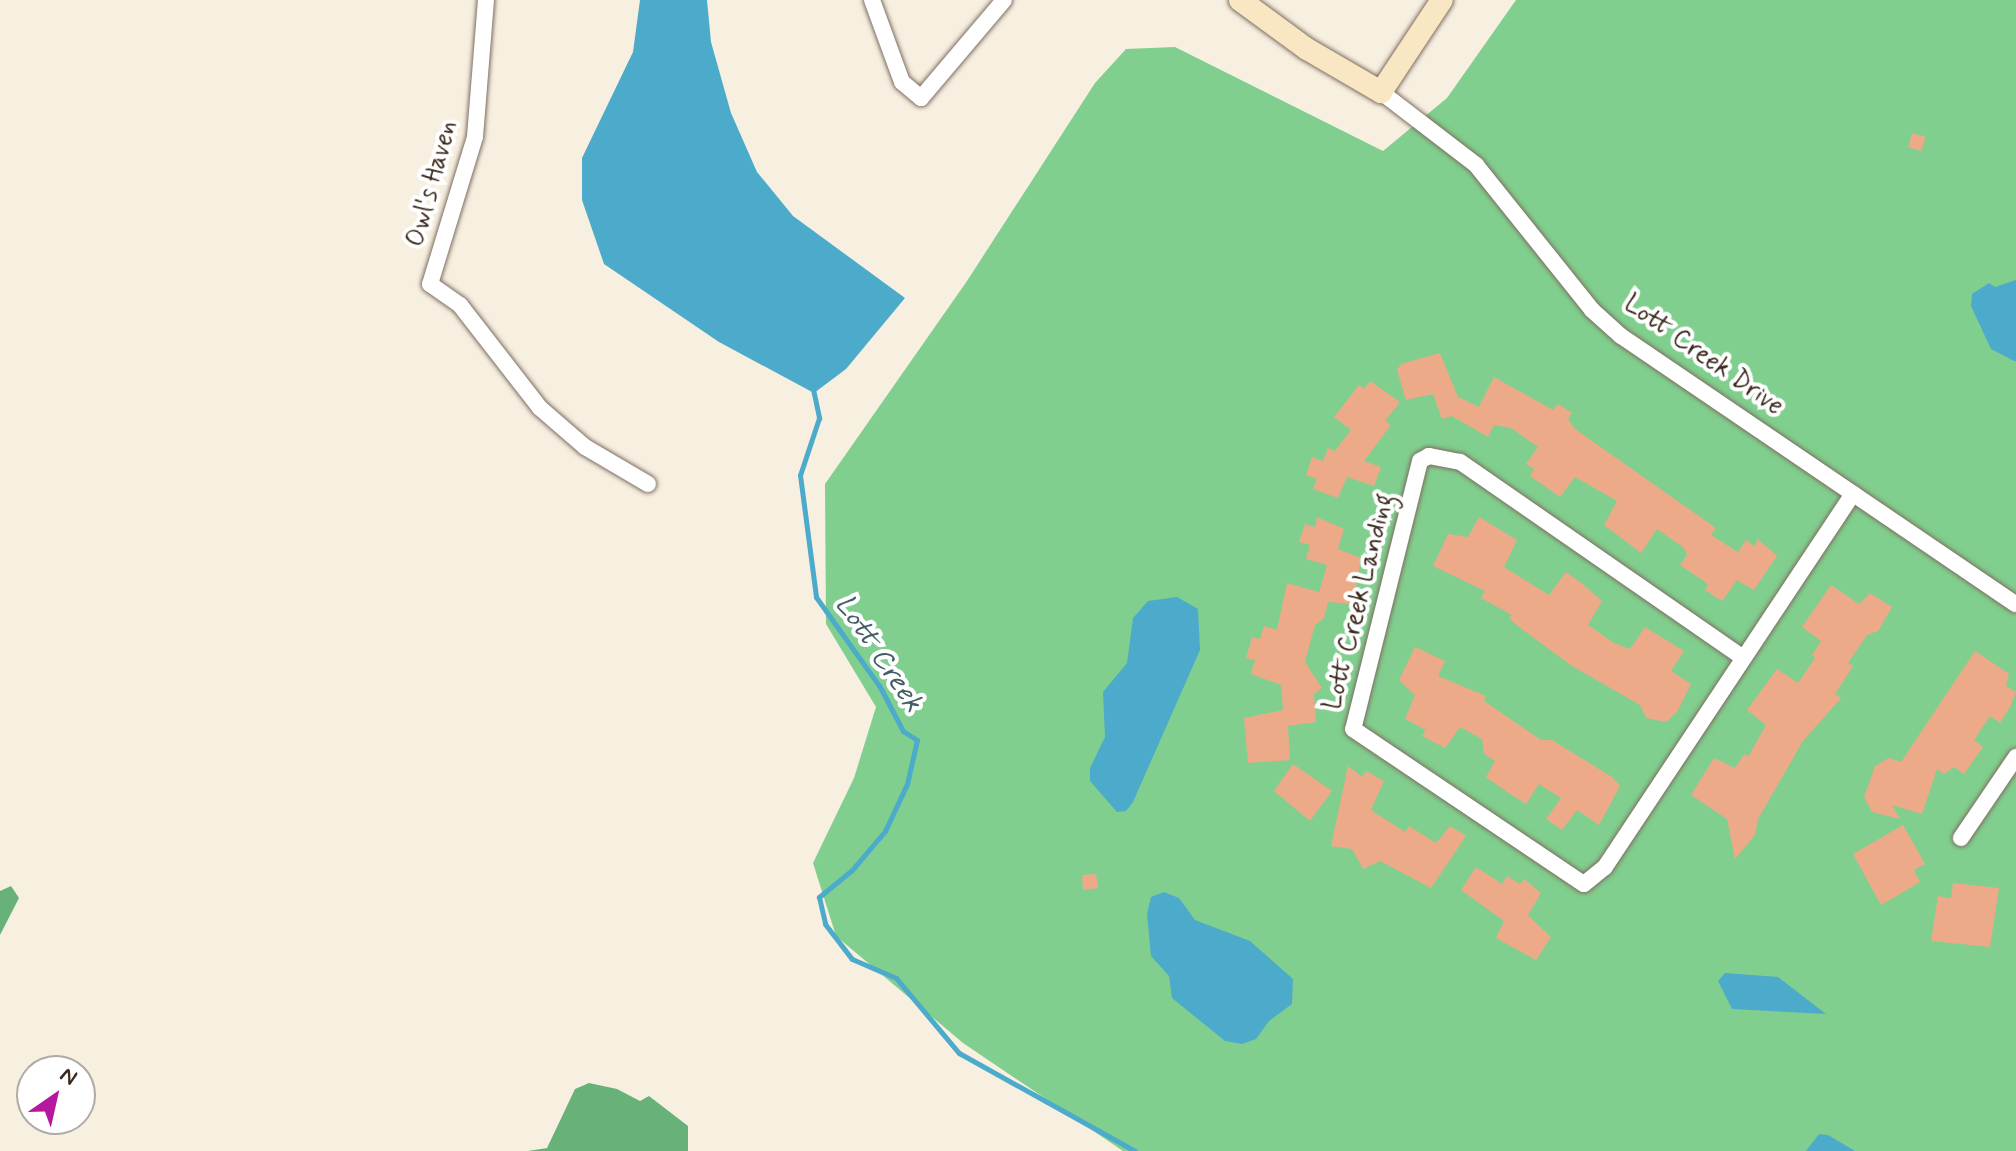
<!DOCTYPE html>
<style>
body{margin:0}
#map{position:relative;width:2016px;height:1151px;overflow:hidden;background:#f7efe0;font-family:Mynerve,sans-serif}
div>[style]{position:absolute}
.green>*{inset:0;background:#81cf8e}
.forest>*{inset:0;background:#68b279}
.water>*{inset:0;background:#4caacb}
.stream>*{height:5px;margin:-2.5px;padding:0 2.5px;transform-origin:2.5px;border-radius:2.5px;background:#4caacb}
.building>*{inset:0;background:#ecaa88}
.roads{filter:drop-shadow(0 0 2px #7d6f62) drop-shadow(0 0 2px #7d6f62)}
.street>*{height:16px;margin:-8px;padding:0 8px;transform-origin:8px;border-radius:8px;background:#fff}
.secondary>*{height:22px;margin:-11px;padding:0 11px;transform-origin:11px;border-radius:11px;background:#f9e7c3}
span{translate:-50% -50%;white-space:nowrap;text-align:center;line-height:1.15;-webkit-text-stroke:8px #fff;paint-order:stroke}
.street-label{font-size:26px;color:#3b2a1e}
.water-label{font-size:28px;color:#425d63;font-style:italic}
.north{position:absolute;left:16px;top:1055px;width:80px;height:80px;box-sizing:border-box;background:#fff;border:2px solid #b1aaa5;border-radius:50%;rotate:34deg;font-size:22px;font-weight:700;line-height:32px;text-align:center;color:#3b2a1e}
.north::after{content:'';display:block;margin:auto;width:28px;height:36px;background:#b5179e;clip-path:polygon(50% 0,100% 100%,50% 72%,0 100%)}
</style>
<div id="map">
<div class="green">
<i style="clip-path:polygon(1516px 0,2016px 0,2016px 1151px,1123px 1151px,963px 1043px,836px 936px,813px 863px,854px 778px,876px 707px,826px 624px,825px 484px,967px 281px,1095px 83px,1126px 49px,1175px 47px,1383px 151px,1447px 98px)"></i>
</div>
<div class="forest">
<i style="clip-path:polygon(11px 886px,19px 898px,0 935px,0 891px)"></i>
<i style="clip-path:polygon(589px 1083px,617px 1089px,640px 1101px,649px 1096px,688px 1126px,688px 1151px,528px 1151px,547px 1148px,575px 1089px)"></i>
</div>
<div class="water">
<i style="clip-path:polygon(640px 0,707px 0,711px 42px,731px 113px,757px 172px,793px 216px,905px 298px,846px 369px,814px 393px,719px 342px,604px 264px,582px 200px,582px 158px,633px 52px)"></i>
<i style="clip-path:polygon(2016px 280px,2016px 361px,2014px 361px,1991px 349px,1971px 306px,1972px 294px,1989px 283px,1995px 287px)"></i>
<i style="clip-path:polygon(1177px 597px,1198px 609px,1200px 650px,1133px 802px,1126px 811px,1117px 812px,1090px 781px,1090px 768px,1105px 737px,1103px 692px,1127px 663px,1133px 618px,1148px 601px)"></i>
<i style="clip-path:polygon(1164px 892px,1179px 898px,1195px 920px,1250px 941px,1293px 979px,1292px 1004px,1269px 1021px,1256px 1039px,1242px 1044px,1225px 1041px,1172px 998px,1169px 976px,1151px 956px,1147px 914px,1151px 897px)"></i>
<i style="clip-path:polygon(1725px 973px,1778px 977px,1826px 1014px,1732px 1009px,1718px 981px)"></i>
<i style="clip-path:polygon(1819px 1134px,1828px 1135px,1855px 1151px,1806px 1151px)"></i>
</div>
<div class="stream">
<i style="left:813px;top:389px;width:30px;rotate:78deg"></i>
<i style="left:819px;top:418px;width:60px;rotate:108.4deg"></i>
<i style="left:800px;top:475px;width:123px;rotate:82.5deg"></i>
<i style="left:816px;top:597px;width:110px;rotate:54.6deg"></i>
<i style="left:880px;top:687px;width:50px;rotate:62.4deg"></i>
<i style="left:903px;top:731px;width:17px;rotate:33deg"></i>
<i style="left:917px;top:740px;width:45px;rotate:102.8deg"></i>
<i style="left:907px;top:784px;width:52px;rotate:115.1deg"></i>
<i style="left:885px;top:831px;width:51px;rotate:130.2deg"></i>
<i style="left:852px;top:870px;width:43px;rotate:140.7deg"></i>
<i style="left:819px;top:897px;width:28px;rotate:77deg"></i>
<i style="left:825px;top:924px;width:44px;rotate:52.4deg"></i>
<i style="left:852px;top:959px;width:48px;rotate:23.4deg"></i>
<i style="left:896px;top:978px;width:98px;rotate:50deg"></i>
<i style="left:959px;top:1053px;width:201px;rotate:29.1deg"></i>
</div>
<div class="building">
<i style="clip-path:polygon(1912px 133px,1926px 137px,1921px 151px,1908px 147px)"></i>
<i style="clip-path:polygon(1440px 353px,1458px 397px,1479px 407px,1494px 377px,1553px 410px,1558px 404px,1572px 413px,1568px 419px,1575px 429px,1716px 528px,1711px 535px,1738px 552px,1746px 540px,1754px 546px,1758px 539px,1777px 556px,1754px 590px,1737px 580px,1722px 601px,1705px 590px,1708px 584px,1680px 565px,1687px 555px,1684px 548px,1657px 529px,1641px 553px,1604px 525px,1617px 501px,1575px 477px,1560px 497px,1530px 476px,1534px 469px,1526px 464px,1538px 447px,1511px 428px,1494px 425px,1488px 437px,1452px 416px,1442px 419px,1433px 394px,1406px 400px,1397px 370px,1401px 364px)"></i>
<i style="clip-path:polygon(1370px 381px,1400px 402px,1385px 421px,1391px 425px,1364px 461px,1381px 467px,1374px 486px,1347px 477px,1338px 498px,1313px 489px,1317px 479px,1306px 475px,1312px 457px,1323px 461px,1328px 448px,1335px 451px,1351px 430px,1334px 417px,1359px 385px,1364px 389px)"></i>
<i style="clip-path:polygon(1317px 517px,1344px 529px,1338px 549px,1361px 558px,1353px 604px,1328px 602px,1324px 618px,1315px 625px,1305px 662px,1322px 688px,1314px 694px,1316px 722px,1288px 726px,1290px 760px,1248px 763px,1244px 718px,1283px 710px,1281px 685px,1251px 674px,1255px 660px,1246px 658px,1252px 637px,1260px 639px,1264px 626px,1277px 630px,1287px 583px,1319px 592px,1327px 565px,1306px 559px,1310px 545px,1299px 542px,1305px 524px,1315px 527px)"></i>
<i style="clip-path:polygon(1479px 517px,1517px 540px,1504px 567px,1549px 595px,1566px 572px,1584px 585px,1602px 601px,1588px 625px,1614px 643px,1630px 649px,1645px 627px,1684px 651px,1671px 671px,1691px 684px,1677px 712px,1666px 722px,1646px 718px,1640px 705px,1572px 666px,1519px 627px,1509px 618px,1512px 615px,1481px 598px,1485px 591px,1433px 566px,1448px 534px,1468px 537px)"></i>
<i style="clip-path:polygon(1831px 585px,1859px 604px,1870px 593px,1892px 607px,1878px 631px,1867px 635px,1848px 663px,1853px 666px,1835px 694px,1841px 698px,1803px 741px,1758px 819px,1755px 835px,1735px 859px,1727px 819px,1691px 795px,1714px 758px,1735px 768px,1744px 754px,1748px 757px,1766px 725px,1747px 710px,1777px 669px,1798px 683px,1815px 658px,1812px 655px,1821px 641px,1802px 627px)"></i>
<i style="clip-path:polygon(1415px 647px,1445px 661px,1438px 676px,1486px 696px,1484px 701px,1541px 740px,1552px 740px,1612px 777px,1620px 786px,1599px 825px,1577px 810px,1562px 830px,1546px 819px,1561px 798px,1539px 784px,1526px 804px,1507px 792px,1486px 777px,1495px 761px,1484px 754px,1482px 739px,1460px 727px,1445px 748px,1422px 736px,1426px 730px,1405px 719px,1415px 695px,1399px 680px)"></i>
<i style="clip-path:polygon(1975px 651px,2009px 674px,2006px 686px,2016px 692px,2010px 707px,2000px 723px,1990px 716px,1974px 740px,1983px 747px,1964px 774px,1954px 767px,1944px 774px,1937px 769px,1922px 814px,1892px 805px,1900px 819px,1872px 812px,1864px 797px,1875px 766px,1889px 758px,1901px 762px)"></i>
<i style="clip-path:polygon(1293px 764px,1332px 791px,1310px 821px,1274px 791px)"></i>
<i style="clip-path:polygon(1348px 766px,1362px 777px,1366px 771px,1384px 781px,1371px 810px,1405px 832px,1409px 826px,1436px 843px,1450px 826px,1466px 836px,1431px 888px,1380px 861px,1363px 869px,1352px 849px,1331px 846px)"></i>
<i style="clip-path:polygon(1903px 825px,1925px 864px,1914px 870px,1920px 882px,1881px 905px,1853px 854px)"></i>
<i style="clip-path:polygon(1476px 867px,1502px 884px,1507px 876px,1520px 884px,1524px 879px,1541px 893px,1528px 915px,1551px 937px,1536px 960px,1496px 938px,1504px 921px,1461px 890px)"></i>
<i style="clip-path:polygon(1096px 874px,1098px 888px,1083px 890px,1082px 875px)"></i>
<i style="clip-path:polygon(1953px 883px,1999px 888px,1990px 947px,1931px 941px,1938px 896px,1951px 898px)"></i>
</div>
<div class="roads">
<div class="street">
<i style="left:486px;top:0;width:137px;rotate:94.6deg"></i>
<i style="left:475px;top:137px;width:154px;rotate:107deg"></i>
<i style="left:430px;top:284px;width:37px;rotate:35deg"></i>
<i style="left:460px;top:305px;width:130px;rotate:52.2deg"></i>
<i style="left:540px;top:408px;width:60px;rotate:40.9deg"></i>
<i style="left:585px;top:447px;width:73px;rotate:30.4deg"></i>
<i style="left:872px;top:0;width:87px;rotate:69.9deg"></i>
<i style="left:902px;top:82px;width:25px;rotate:40deg"></i>
<i style="left:921px;top:98px;width:128px;rotate:-49.7deg"></i>
<i style="left:1381px;top:92px;width:120px;rotate:37.5deg"></i>
<i style="left:1476px;top:165px;width:186px;rotate:51.3deg"></i>
<i style="left:1592px;top:310px;width:39px;rotate:42deg"></i>
<i style="left:1621px;top:336px;width:477px;rotate:34.2deg"></i>
<i style="left:1742px;top:657px;width:343px;rotate:-145.3deg"></i>
<i style="left:1460px;top:462px;width:32px;rotate:-169deg"></i>
<i style="left:1429px;top:456px;width:10px;rotate:151deg"></i>
<i style="left:1420px;top:461px;width:276px;rotate:104deg"></i>
<i style="left:1353px;top:729px;width:278px;rotate:33.9deg"></i>
<i style="left:1584px;top:884px;width:27px;rotate:-39deg"></i>
<i style="left:1605px;top:867px;width:448px;rotate:-56.4deg"></i>
<i style="left:1961px;top:838px;width:98px;rotate:-55.8deg"></i>
</div>
<div class="secondary">
<i style="left:1240px;top:0;width:83px;rotate:36.2deg"></i>
<i style="left:1307px;top:49px;width:86px;rotate:30.2deg"></i>
<i style="left:1381px;top:92px;width:110px;rotate:-56.5deg"></i>
</div>
</div>
<div class="street-label">
<span style="left:433px;top:184px;rotate:-75deg">Owl's Haven</span>
<span style="left:1703px;top:356px;rotate:35deg">Lott Creek Drive</span>
<span style="left:1360px;top:602px;rotate:-76deg">Lott Creek Landing</span>
</div>
<div class="water-label">
<span style="left:878px;top:654px;rotate:56deg">Lott Creek</span>
</div>
<div class="north">N</div>
</div>
